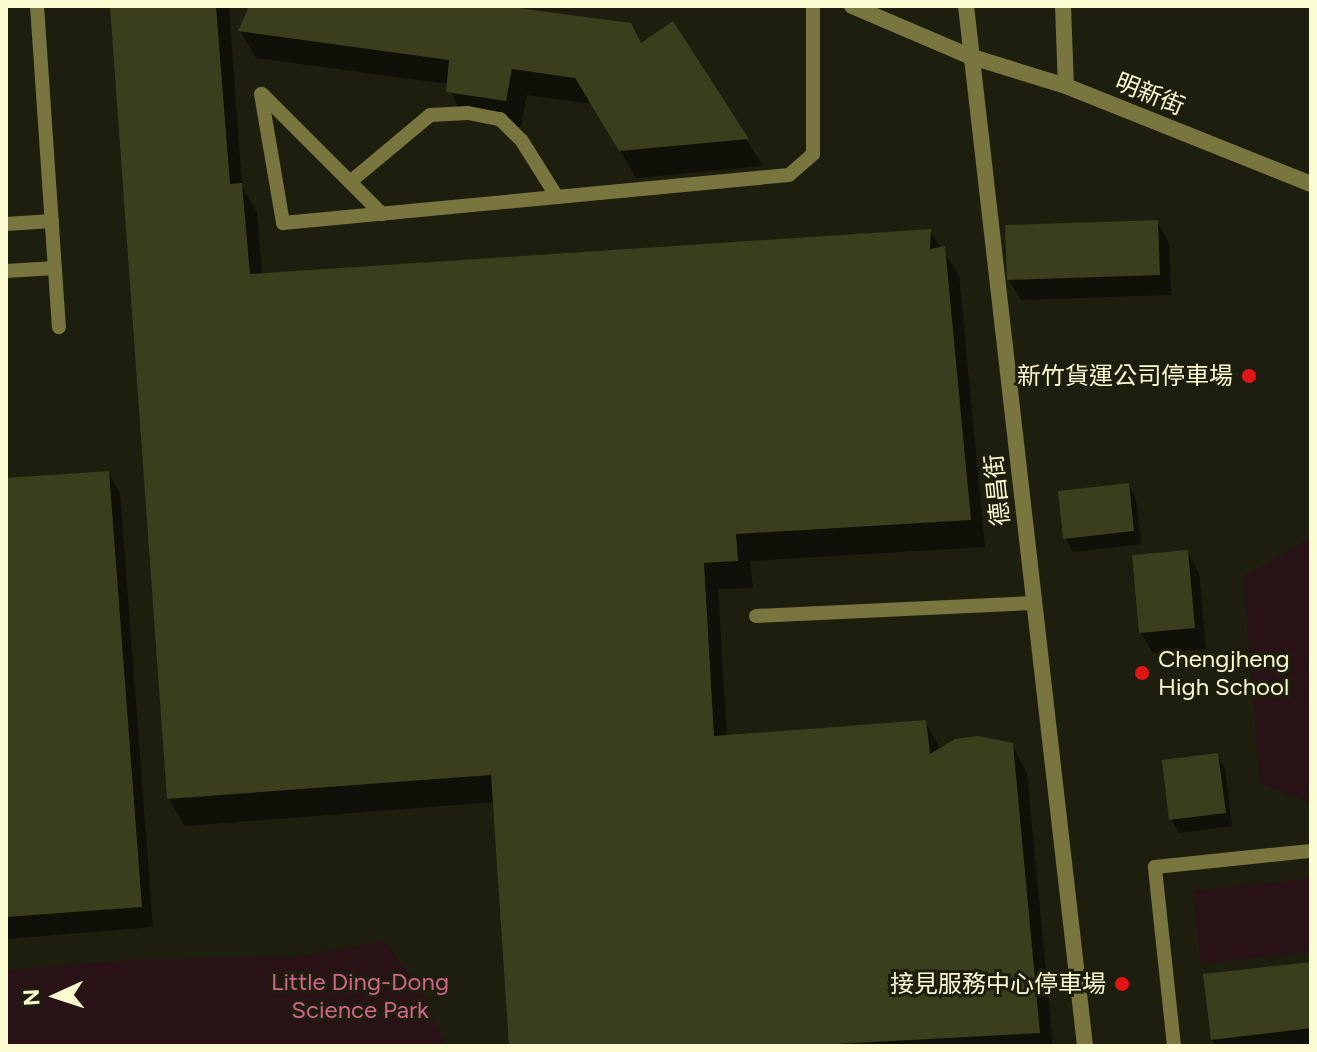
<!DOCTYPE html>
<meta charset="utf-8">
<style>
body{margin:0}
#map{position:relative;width:1317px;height:1052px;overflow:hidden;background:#1d1e0e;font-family:Figtree,"Noto Sans TC",sans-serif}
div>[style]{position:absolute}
.green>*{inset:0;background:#281215}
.shadow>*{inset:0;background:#0007}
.building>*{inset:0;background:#3a3e1c}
.service>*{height:14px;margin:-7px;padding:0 7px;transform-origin:7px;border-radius:7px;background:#79753e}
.minor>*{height:16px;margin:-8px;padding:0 8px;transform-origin:8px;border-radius:8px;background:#79753e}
.dots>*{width:22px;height:22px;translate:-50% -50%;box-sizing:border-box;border:4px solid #1d1e0e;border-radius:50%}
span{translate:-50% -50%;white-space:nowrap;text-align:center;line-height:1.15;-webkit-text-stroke:6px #1d1e0e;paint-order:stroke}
.street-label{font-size:24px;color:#fafbd0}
.poi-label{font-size:24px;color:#fafbd0}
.right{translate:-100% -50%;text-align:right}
.left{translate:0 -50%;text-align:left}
.park-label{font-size:24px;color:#d3638b}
.frame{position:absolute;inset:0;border:8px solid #fafbd0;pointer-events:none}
.north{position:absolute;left:16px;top:956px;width:80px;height:80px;-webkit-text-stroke:6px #1d1e0e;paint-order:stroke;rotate:267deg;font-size:22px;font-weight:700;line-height:32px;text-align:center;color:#fafbd0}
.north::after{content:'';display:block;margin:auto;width:28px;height:36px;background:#fafbd0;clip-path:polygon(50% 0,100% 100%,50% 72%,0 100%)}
</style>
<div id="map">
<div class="green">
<i style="clip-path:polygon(1311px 538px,1311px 803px,1260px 783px,1243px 576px)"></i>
<i style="clip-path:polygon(1311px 878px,1311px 952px,1201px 964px,1193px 891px)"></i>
<i style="clip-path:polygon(383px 941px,422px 988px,445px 1046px,6px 1046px,6px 970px,140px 959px,295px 957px)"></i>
</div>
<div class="shadow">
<i style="clip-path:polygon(112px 6px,229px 6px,242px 187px,257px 212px,262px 275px,930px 231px,959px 275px,985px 547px,750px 561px,753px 588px,718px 589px,727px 737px,925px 722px,941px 750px,1012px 745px,1027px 773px,1053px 1046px,511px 1046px,495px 802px,185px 826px,169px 799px)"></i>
<i style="clip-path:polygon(251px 6px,487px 6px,642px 45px,673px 24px,763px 166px,636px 178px,593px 104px,527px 95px,521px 127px,463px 118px,448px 84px,256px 58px,240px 31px)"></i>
<i style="clip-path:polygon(1157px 222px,1169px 243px,1171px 295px,1021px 300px,1009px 280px)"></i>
<i style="clip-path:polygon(108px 473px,120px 493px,153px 927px,6px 939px,6px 480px)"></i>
<i style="clip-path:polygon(1128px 485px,1136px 499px,1141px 544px,1073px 552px,1065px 538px)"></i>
<i style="clip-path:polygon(1187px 552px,1199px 573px,1206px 649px,1153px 653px,1141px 633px)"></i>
<i style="clip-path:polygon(1217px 755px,1225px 769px,1232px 826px,1179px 833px,1171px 819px)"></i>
<i style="clip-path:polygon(1311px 964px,1311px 1046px,1216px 1046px,1212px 1039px)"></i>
</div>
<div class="building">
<i style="clip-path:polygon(110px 6px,216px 6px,230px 184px,242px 183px,250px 274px,931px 229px,930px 249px,945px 246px,971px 520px,736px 534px,738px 561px,704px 563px,714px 736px,926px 720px,930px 754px,955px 739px,978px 736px,1013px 743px,1040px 1033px,800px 1046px,509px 1046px,491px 775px,167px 799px)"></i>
<i style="clip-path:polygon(249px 6px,502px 6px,631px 23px,641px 43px,673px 21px,749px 139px,619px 151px,575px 78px,512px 69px,506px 101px,446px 92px,449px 60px,238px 31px)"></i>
<i style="clip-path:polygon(1158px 220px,1160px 275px,1007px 280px,1005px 225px)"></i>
<i style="clip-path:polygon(109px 471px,142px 907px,6px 917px,6px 478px)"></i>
<i style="clip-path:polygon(1129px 483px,1134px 531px,1063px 539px,1058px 491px)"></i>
<i style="clip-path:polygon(1188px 550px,1195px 628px,1139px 633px,1132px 555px)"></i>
<i style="clip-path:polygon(1218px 753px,1226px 813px,1169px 820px,1162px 760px)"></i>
<i style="clip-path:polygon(1311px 962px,1311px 1028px,1211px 1040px,1203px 974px)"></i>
</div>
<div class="service">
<i style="left:37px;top:6px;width:322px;rotate:86.1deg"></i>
<i style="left:261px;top:94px;width:131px;rotate:80.3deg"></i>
<i style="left:283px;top:223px;width:508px;rotate:-5.42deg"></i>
<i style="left:789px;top:175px;width:32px;rotate:-41deg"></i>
<i style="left:813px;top:154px;width:148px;rotate:-90deg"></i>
<i style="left:262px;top:94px;width:170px;rotate:45deg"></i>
<i style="left:350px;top:182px;width:104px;rotate:-39.9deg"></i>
<i style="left:430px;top:115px;width:38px;rotate:-3deg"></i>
<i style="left:468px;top:113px;width:33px;rotate:11deg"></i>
<i style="left:500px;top:119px;width:31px;rotate:45deg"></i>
<i style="left:522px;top:141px;width:66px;rotate:58deg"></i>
<i style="left:6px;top:224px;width:46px;rotate:-3.7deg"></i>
<i style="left:6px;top:271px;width:49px;rotate:-3.5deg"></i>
<i style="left:756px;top:616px;width:278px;rotate:-2.7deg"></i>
<i style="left:1174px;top:1046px;width:180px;rotate:-96.1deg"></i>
<i style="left:1155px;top:867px;width:157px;rotate:-5.9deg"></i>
</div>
<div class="minor">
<i style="left:852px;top:6px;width:127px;rotate:23.1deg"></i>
<i style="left:969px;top:56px;width:102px;rotate:17.2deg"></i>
<i style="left:1066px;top:86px;width:264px;rotate:21.8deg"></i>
<i style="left:966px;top:6px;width:1047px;rotate:83.47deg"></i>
<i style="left:1063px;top:6px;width:80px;rotate:87.9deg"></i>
</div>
<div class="dots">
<i style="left:1249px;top:376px;background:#e21516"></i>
<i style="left:1142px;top:673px;background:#e21516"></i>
<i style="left:1122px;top:984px;background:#e21516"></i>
</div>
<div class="street-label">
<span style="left:1150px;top:94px;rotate:22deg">明新街</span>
<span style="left:997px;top:490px;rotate:-96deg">德昌街</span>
</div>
<div class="poi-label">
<span class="right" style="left:1233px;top:376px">新竹貨運公司停車場</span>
<span class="left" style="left:1158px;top:673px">Chengjheng<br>High School</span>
<span class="right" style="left:1106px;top:984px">接見服務中心停車場</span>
</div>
<div class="park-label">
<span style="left:360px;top:996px">Little Ding-Dong<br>Science Park</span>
</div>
<div class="frame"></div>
<div class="north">N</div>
</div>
